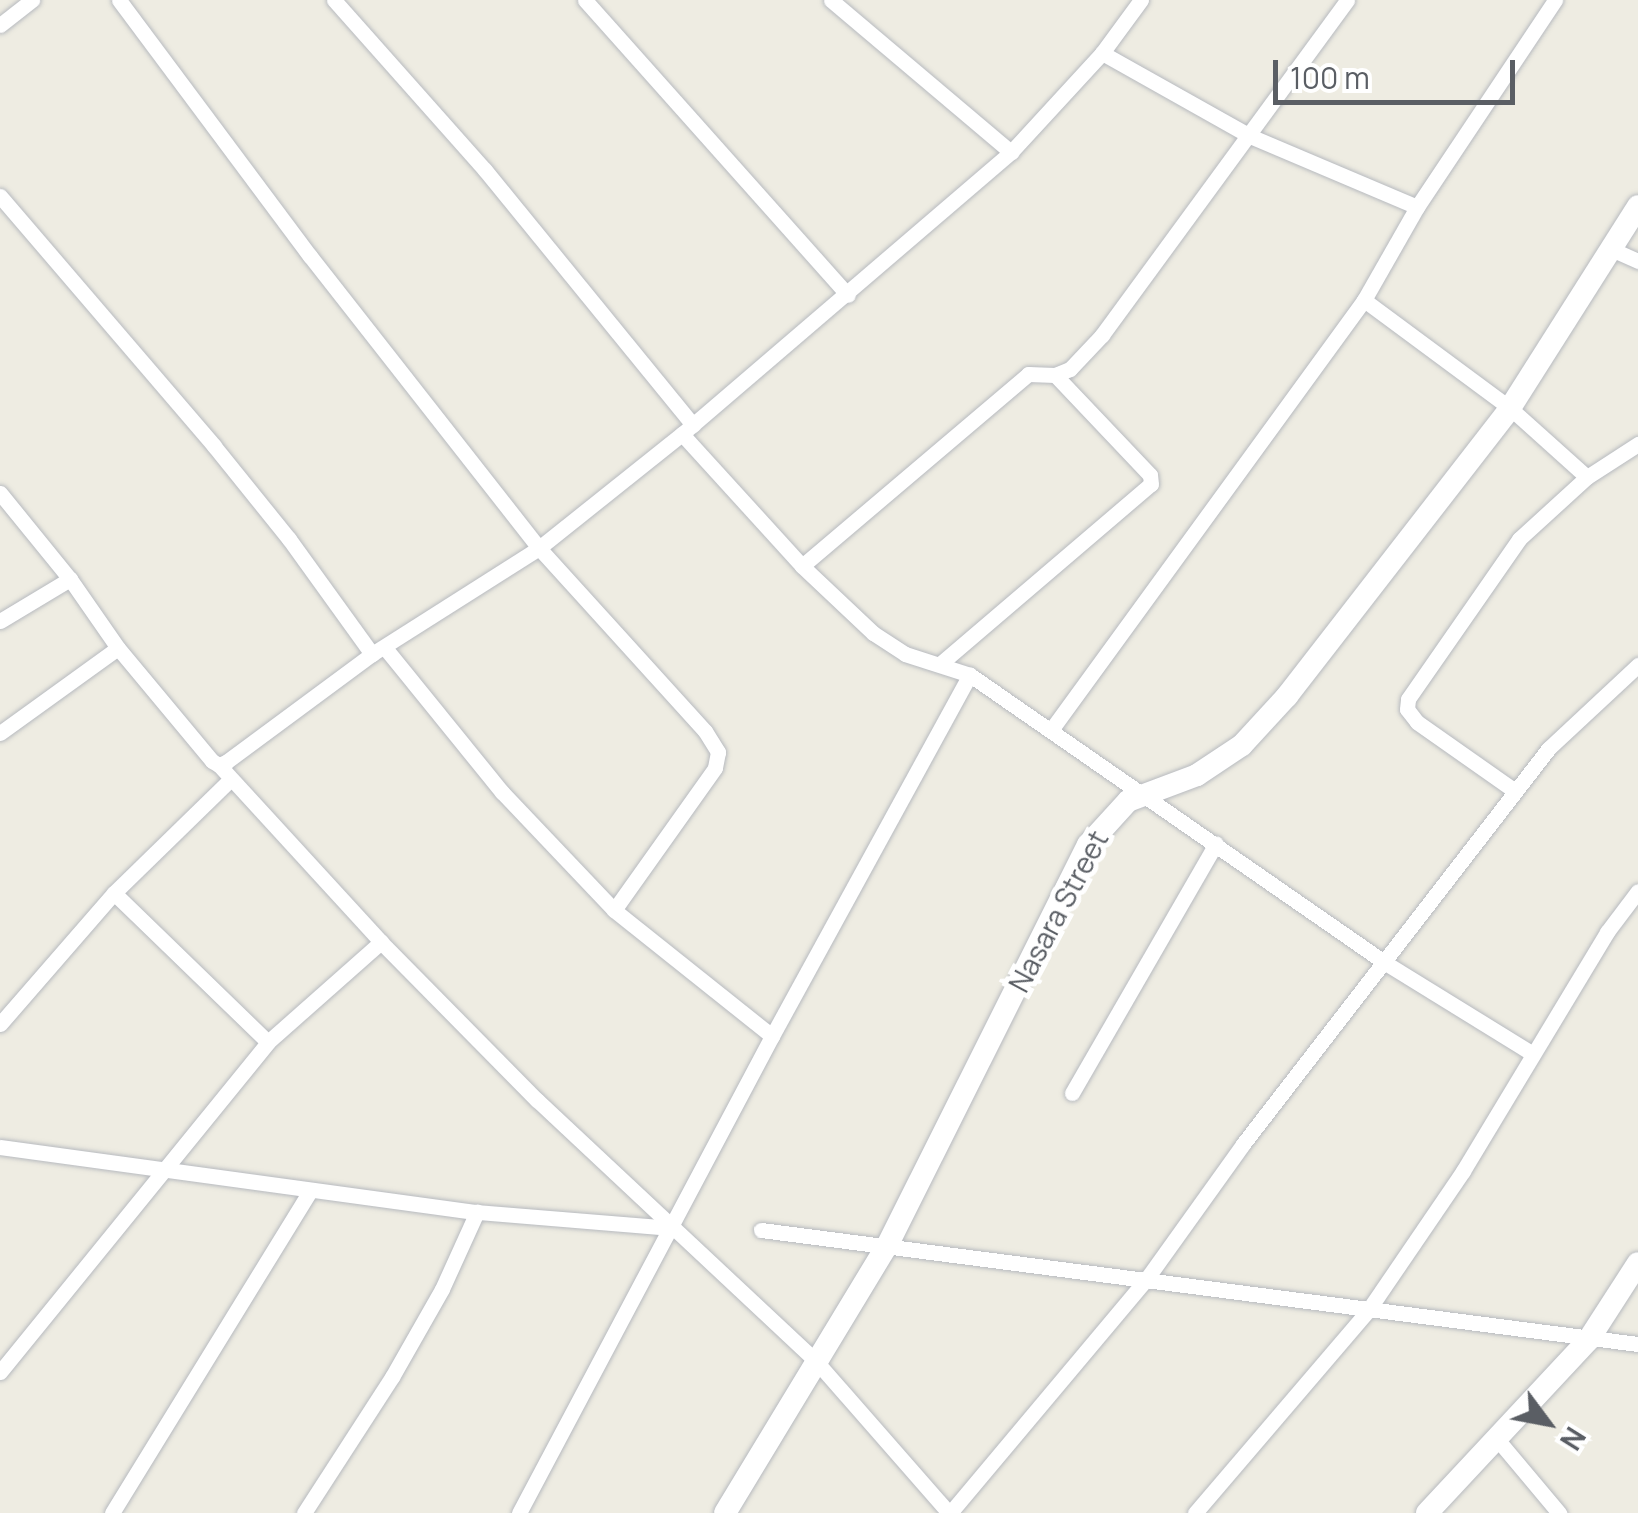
<!DOCTYPE html>
<style>
body{margin:0}
#map{position:relative;width:1638px;height:1513px;overflow:hidden;background:#eeece2;font-family:Manrope,sans-serif}
div>[style]{position:absolute}
.roads{filter:drop-shadow(0 0 2px #b7babf) drop-shadow(0 0 2px #b7babf)}
.street>*{height:15px;margin:-7.5px;padding:0 7.5px;transform-origin:7.5px;border-radius:7.5px;background:#fff}
.secondary>*{height:22px;margin:-11px;padding:0 11px;transform-origin:11px;border-radius:11px;background:#fff}
span{translate:-50% -50%;white-space:nowrap;text-align:center;line-height:1.15;-webkit-text-stroke:10px #fff;paint-order:stroke}
.street-label{font-size:28px;color:#5a5e64}
.north{position:absolute;left:1498px;top:1373px;width:100px;height:100px;-webkit-text-stroke:8px #fff;paint-order:stroke;rotate:122deg;font-size:28px;font-weight:700;line-height:40px;text-align:center;color:#5a5e64}
.north::after{content:'';display:block;margin:auto;width:35px;height:45px;background:#5a5e64;clip-path:polygon(50% 0,100% 100%,50% 72%,0 100%)}
.scale{position:absolute;left:1273px;top:60px;width:242px;height:45px;box-sizing:border-box;border:5px solid #5a5e64;border-top:0;padding-left:12px;font-size:30px;line-height:35px;white-space:nowrap;color:#5a5e64;-webkit-text-stroke:8px #fff;paint-order:stroke}
</style>
<div id="map">
<div class="roads">
<div class="street">
<i style="left:119px;top:0;width:319px;rotate:53.3deg"></i>
<i style="left:310px;top:256px;width:371px;rotate:51.9deg"></i>
<i style="left:539px;top:548px;width:247px;rotate:47.8deg"></i>
<i style="left:705px;top:731px;width:25px;rotate:58deg"></i>
<i style="left:718px;top:752px;width:16px;rotate:101deg"></i>
<i style="left:715px;top:768px;width:174px;rotate:125.4deg"></i>
<i style="left:334px;top:0;width:227px;rotate:48.4deg"></i>
<i style="left:485px;top:170px;width:329px;rotate:50.8deg"></i>
<i style="left:585px;top:0;width:395px;rotate:48.3deg"></i>
<i style="left:831px;top:0;width:236px;rotate:40.2deg"></i>
<i style="left:0;top:25px;width:41px;rotate:-38deg"></i>
<i style="left:1102px;top:53px;width:170px;rotate:29.3deg"></i>
<i style="left:1250px;top:136px;width:181px;rotate:23deg"></i>
<i style="left:0;top:196px;width:329px;rotate:49.4deg"></i>
<i style="left:214px;top:446px;width:119px;rotate:51.1deg"></i>
<i style="left:289px;top:539px;width:142px;rotate:54.2deg"></i>
<i style="left:1611px;top:249px;width:30px;rotate:24deg"></i>
<i style="left:1364px;top:300px;width:182px;rotate:36.5deg"></i>
<i style="left:1510px;top:408px;width:103px;rotate:41.9deg"></i>
<i style="left:682px;top:434px;width:178px;rotate:47.7deg"></i>
<i style="left:802px;top:566px;width:98px;rotate:43.3deg"></i>
<i style="left:873px;top:633px;width:38px;rotate:33deg"></i>
<i style="left:905px;top:654px;width:68px;rotate:17.9deg"></i>
<i style="left:970px;top:675px;width:504px;rotate:34.73deg"></i>
<i style="left:1384px;top:962px;width:175px;rotate:31.7deg"></i>
<i style="left:0;top:493px;width:111px;rotate:50.9deg"></i>
<i style="left:70px;top:579px;width:84px;rotate:55.2deg"></i>
<i style="left:802px;top:566px;width:297px;rotate:-40.3deg"></i>
<i style="left:1028px;top:374px;width:27px;rotate:2deg"></i>
<i style="left:1055px;top:375px;width:16px;rotate:-22deg"></i>
<i style="left:1070px;top:369px;width:47px;rotate:-46.7deg"></i>
<i style="left:1102px;top:335px;width:415px;rotate:-53.8deg"></i>
<i style="left:0;top:621px;width:82px;rotate:-31deg"></i>
<i style="left:386px;top:649px;width:184px;rotate:51deg"></i>
<i style="left:502px;top:792px;width:163px;rotate:46.5deg"></i>
<i style="left:614px;top:910px;width:202px;rotate:38.6deg"></i>
<i style="left:940px;top:664px;width:277px;rotate:-40.5deg"></i>
<i style="left:1151px;top:484px;width:9px;rotate:-96deg"></i>
<i style="left:1150px;top:475px;width:138px;rotate:-133.5deg"></i>
<i style="left:1051px;top:730px;width:532px;rotate:-53.95deg"></i>
<i style="left:1364px;top:300px;width:107px;rotate:-60.3deg"></i>
<i style="left:1417px;top:207px;width:249px;rotate:-56.3deg"></i>
<i style="left:0;top:733px;width:145px;rotate:-35.8deg"></i>
<i style="left:118px;top:648px;width:147px;rotate:50.2deg"></i>
<i style="left:212px;top:761px;width:8px;rotate:30deg"></i>
<i style="left:219px;top:765px;width:8px;rotate:-23deg"></i>
<i style="left:226px;top:762px;width:182px;rotate:-36.5deg"></i>
<i style="left:372px;top:654px;width:198px;rotate:-32.4deg"></i>
<i style="left:539px;top:548px;width:183px;rotate:-38.6deg"></i>
<i style="left:682px;top:434px;width:433px;rotate:-40.6deg"></i>
<i style="left:1011px;top:152px;width:134px;rotate:-47.4deg"></i>
<i style="left:1102px;top:53px;width:66px;rotate:-53.7deg"></i>
<i style="left:219px;top:765px;width:240px;rotate:47.5deg"></i>
<i style="left:381px;top:942px;width:222px;rotate:45.4deg"></i>
<i style="left:537px;top:1100px;width:381px;rotate:43.1deg"></i>
<i style="left:815px;top:1360px;width:203px;rotate:48.8deg"></i>
<i style="left:1515px;top:791px;width:120px;rotate:-144.9deg"></i>
<i style="left:1417px;top:722px;width:16px;rotate:-128deg"></i>
<i style="left:1407px;top:709px;width:10px;rotate:-84deg"></i>
<i style="left:1408px;top:699px;width:195px;rotate:-55.2deg"></i>
<i style="left:1519px;top:539px;width:92px;rotate:-42.4deg"></i>
<i style="left:1587px;top:477px;width:61px;rotate:-32.9deg"></i>
<i style="left:114px;top:893px;width:214px;rotate:44.1deg"></i>
<i style="left:0;top:1024px;width:174px;rotate:-49deg"></i>
<i style="left:114px;top:893px;width:163px;rotate:-44.3deg"></i>
<i style="left:1072px;top:1093px;width:288px;rotate:-60deg"></i>
<i style="left:0;top:1147px;width:481px;rotate:7.8deg"></i>
<i style="left:477px;top:1212px;width:197px;rotate:4.7deg"></i>
<i style="left:761px;top:1230px;width:884px;rotate:7.41deg"></i>
<i style="left:0;top:1372px;width:425px;rotate:-50.9deg"></i>
<i style="left:268px;top:1042px;width:151px;rotate:-41.5deg"></i>
<i style="left:1497px;top:1439px;width:97px;rotate:50deg"></i>
<i style="left:112px;top:1513px;width:378px;rotate:-58.4deg"></i>
<i style="left:304px;top:1513px;width:162px;rotate:-57.1deg"></i>
<i style="left:392px;top:1377px;width:101px;rotate:-60.4deg"></i>
<i style="left:442px;top:1289px;width:85px;rotate:-65.6deg"></i>
<i style="left:519px;top:1513px;width:540px;rotate:-62.06deg"></i>
<i style="left:772px;top:1036px;width:412px;rotate:-61.3deg"></i>
<i style="left:950px;top:1513px;width:303px;rotate:-50deg"></i>
<i style="left:1145px;top:1281px;width:168px;rotate:-54.4deg"></i>
<i style="left:1243px;top:1144px;width:500px;rotate:-52.31deg"></i>
<i style="left:1549px;top:748px;width:122px;rotate:-43deg"></i>
<i style="left:1195px;top:1513px;width:268px;rotate:-49.5deg"></i>
<i style="left:1369px;top:1309px;width:167px;rotate:-55.7deg"></i>
<i style="left:1463px;top:1171px;width:279px;rotate:-58.9deg"></i>
<i style="left:1607px;top:932px;width:51px;rotate:-52.9deg"></i>
</div>
<div class="secondary">
<i style="left:725px;top:1513px;width:312px;rotate:-58.8deg"></i>
<i style="left:887px;top:1246px;width:449px;rotate:-63.4deg"></i>
<i style="left:1088px;top:845px;width:59px;rotate:-47.7deg"></i>
<i style="left:1128px;top:801px;width:74px;rotate:-20.6deg"></i>
<i style="left:1197px;top:775px;width:54px;rotate:-33.7deg"></i>
<i style="left:1242px;top:745px;width:67px;rotate:-47.4deg"></i>
<i style="left:1287px;top:696px;width:364px;rotate:-52.2deg"></i>
<i style="left:1510px;top:408px;width:239px;rotate:-57.6deg"></i>
<i style="left:1427px;top:1513px;width:238px;rotate:-47deg"></i>
<i style="left:1589px;top:1339px;width:90px;rotate:-57.2deg"></i>
</div>
</div>
<div class="street-label">
<span style="left:1058px;top:911px;rotate:-62deg">Nasara Street</span>
</div>
<div class="north">N</div>
<div class="scale">100 m</div>
</div>
